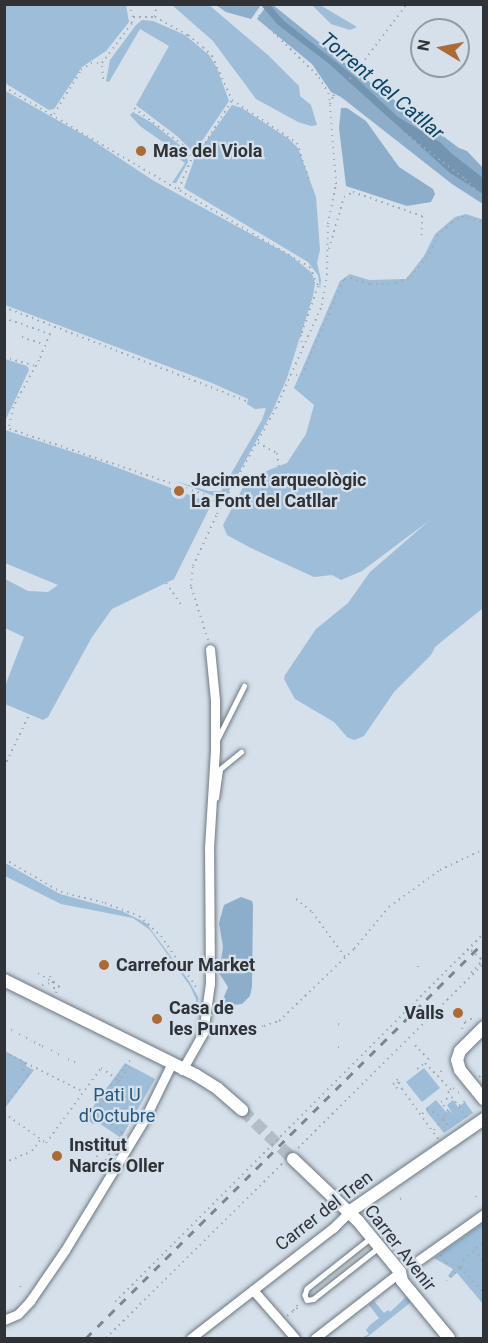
<!DOCTYPE html>
<meta charset="utf-8">
<style>
body{margin:0}
#map{position:relative;width:488px;height:1343px;overflow:hidden;background:#d5e0ea;font-family:Roboto,sans-serif}
div>[style]{position:absolute}
.green>*{inset:0;background:#9dbdd8}
.forest>*{inset:0;background:#8caeca}
.water>*{inset:0;background:#7495b1}
.secondary-tunnel>*{height:12px;margin-top:-6px;transform-origin:0;background:repeating-linear-gradient(90deg,#b4bdc6 0 12px,transparent 0 18px)}
.path>*{height:2px;margin-top:-1px;transform-origin:0;background:repeating-linear-gradient(90deg,#a2abb3 0 1.5px,transparent 0 6px)}
.roads{filter:drop-shadow(0 0 2px #6d7780) drop-shadow(0 0 2px #6d7780)}
.lane>*{height:4.5px;margin:-2.25px;padding:0 2.25px;transform-origin:2.25px;border-radius:2.25px;background:#fff}
.street>*{height:9px;margin:-4.5px;padding:0 4.5px;transform-origin:4.5px;border-radius:4.5px;background:#fff}
.secondary>*{height:12px;margin:-6px;padding:0 6px;transform-origin:6px;border-radius:6px;background:#fff}
.rail>*{height:3px;margin-top:-1.5px;transform-origin:0;background:repeating-linear-gradient(90deg,#7e868d 0 8px,transparent 0 16px)}
.dots>*{width:16px;height:16px;translate:-50% -50%;box-sizing:border-box;border:3px solid #d5e0ea;border-radius:50%}
span{translate:-50% -50%;white-space:nowrap;text-align:center;line-height:1.15;-webkit-text-stroke:4.5px #d5e0ea;paint-order:stroke}
.poi-label{font-size:18px;color:#2f3337;font-weight:700}
.left{translate:0 -50%;text-align:left}
.right{translate:-100% -50%;text-align:right}
.park-label{font-size:18px;color:#23587f}
.street-label{font-size:18px;color:#2f3337}
.water-label{font-size:20px;color:#074267;font-style:italic}
.frame{position:absolute;inset:0;border:6px solid #2f3337;pointer-events:none}
.north{position:absolute;left:410px;top:18px;width:60px;height:60px;box-sizing:border-box;background:#d5e0ea;border:2px solid #939ba2;border-radius:50%;rotate:280deg;font-size:16px;font-weight:700;line-height:24px;text-align:center;color:#2f3337}
.north::after{content:'';display:block;margin:auto;width:21px;height:27px;background:#ac6b35;clip-path:polygon(50% 0,100% 100%,50% 72%,0 100%)}
</style>
<div id="map">
<div class="green">
<i style="clip-path:polygon(4px 5px,126px 5px,129px 22px,106px 51px,82px 67px,54px 109px,49px 110px,5px 83px)"></i>
<i style="clip-path:polygon(172px 5px,209px 5px,269px 56px,299px 86px,300px 96px,311px 105px,317px 125px,311px 126px,298px 122px,256px 99px,213px 41px)"></i>
<i style="clip-path:polygon(312px 5px,320px 5px,357px 27px,350px 30px,331px 24px)"></i>
<i style="clip-path:polygon(142px 20px,153px 21px,185px 35px,209px 55px,217px 68px,229px 101px,196px 150px,191px 150px,177px 136px,136px 105px,169px 46px,140px 29px,109px 82px,106px 81px,110px 60px,136px 25px)"></i>
<i style="clip-path:polygon(4px 90px,89px 138px,154px 181px,291px 256px,312px 273px,315px 283px,313px 296px,287px 378px,272px 412px,224px 500px,175px 481px,209px 491px,221px 491px,262px 420px,266px 408px,255px 409px,247px 404px,248px 399px,212px 383px,5px 305px)"></i>
<i style="clip-path:polygon(232px 105px,242px 108px,289px 139px,298px 148px,316px 197px,320px 250px,317px 263px,321px 280px,320px 289px,318px 275px,308px 262px,184px 188px,195px 157px)"></i>
<i style="clip-path:polygon(133px 112px,152px 123px,186px 150px,188px 162px,176px 183px,172px 183px,185px 163px,170px 152px,170px 147px,140px 126px,130px 115px)"></i>
<i style="clip-path:polygon(466px 214px,484px 220px,483px 608px,435px 647px,431px 655px,394px 692px,364px 736px,354px 740px,347px 737px,334px 722px,295px 699px,284px 679px,285px 675px,316px 629px,348px 603px,370px 572px,430px 520px,362px 571px,341px 580px,332px 575px,314px 577px,251px 548px,227px 535px,223px 525px,248px 478px,287px 463px,306px 434px,314px 405px,294px 388px,340px 281px,350px 274px,369px 280px,406px 279px,424px 256px,435px 234px,455px 217px)"></i>
<i style="clip-path:polygon(5px 359px,27px 366px,29px 370px,5px 421px)"></i>
<i style="clip-path:polygon(5px 430px,97px 460px,200px 499px,209px 509px,174px 579px,112px 609px,92px 637px,48px 717px,43px 720px,5px 704px,5px 686px,24px 637px,5px 628px,5px 579px,28px 591px,48px 592px,58px 585px,5px 563px)"></i>
<i style="clip-path:polygon(5px 863px,60px 894px,122px 911px,146px 923px,189px 981px,198px 997px,199px 1017px,196px 999px,190px 986px,150px 930px,133px 918px,61px 904px,5px 876px)"></i>
<i style="clip-path:polygon(5px 1051px,27px 1063px,26px 1066px,34px 1070px,5px 1108px)"></i>
<i style="clip-path:polygon(125px 1063px,155px 1079px,121px 1138px,96px 1121px,93px 1124px,85px 1118px)"></i>
<i style="clip-path:polygon(424px 1068px,440px 1088px,422px 1102px,406px 1082px)"></i>
<i style="clip-path:polygon(436px 1100px,446px 1112px,449px 1110px,453px 1114px,447px 1105px,453px 1100px,458px 1107px,465px 1102px,473px 1113px,444px 1133px,427px 1112px,426px 1108px)"></i>
<i style="clip-path:polygon(483px 1223px,483px 1304px,457px 1273px,451px 1278px,448px 1276px,453px 1269px,434px 1258px)"></i>
<i style="clip-path:polygon(407px 1296px,411px 1302px,366px 1338px,362px 1338px,369px 1334px,366px 1330px,370px 1325px,379px 1318px,369px 1305px,374px 1301px,384px 1313px,388px 1310px,390px 1312px)"></i>
</div>
<div class="forest">
<i style="clip-path:polygon(216px 5px,261px 5px,251px 19px,226px 12px)"></i>
<i style="clip-path:polygon(267px 5px,273px 5px,355px 71px,459px 148px,467px 151px,483px 168px,483px 204px,452px 184px,341px 97px,331px 92px,312px 64px,257px 19px)"></i>
<i style="clip-path:polygon(341px 108px,347px 108px,366px 121px,399px 167px,433px 189px,435px 194px,431px 202px,407px 206px,346px 186px,339px 128px)"></i>
<i style="clip-path:polygon(241px 897px,252px 901px,253px 905px,252px 987px,250px 996px,242px 1004px,224px 1006px,221px 1004px,228px 987px,219px 973px,223px 947px,219px 923px,224px 905px)"></i>
</div>
<div class="water">
<i style="clip-path:polygon(261px 5px,270px 5px,284px 21px,354px 76px,398px 117px,440px 142px,451px 153px,483px 178px,483px 194px,450px 173px,328px 63px,277px 24px)"></i>
</div>
<div class="secondary-tunnel">
<i style="left:242px;top:1110px;width:71px;rotate:43.9deg"></i>
</div>
<div class="path">
<i style="left:133px;top:17px;width:22px"></i>
<i style="left:155px;top:17px;width:38px;rotate:29deg"></i>
<i style="left:188px;top:35px;width:19px;rotate:39deg"></i>
<i style="left:203px;top:47px;width:13px;rotate:45deg"></i>
<i style="left:212px;top:56px;width:48px;rotate:65.6deg"></i>
<i style="left:232px;top:100px;width:78px;rotate:33.5deg"></i>
<i style="left:297px;top:143px;width:39px;rotate:72deg"></i>
<i style="left:155px;top:17px;width:13px;rotate:-81deg"></i>
<i style="left:103px;top:79px;width:16px;rotate:-94deg"></i>
<i style="left:102px;top:63px;width:50px;rotate:-53.1deg"></i>
<i style="left:132px;top:23px;width:6px;rotate:-81deg"></i>
<i style="left:133px;top:17px;width:14px;rotate:-107deg"></i>
<i style="left:343px;top:86px;width:153px;rotate:37.3deg"></i>
<i style="left:465px;top:179px;width:28px;rotate:46deg"></i>
<i style="left:4px;top:87px;width:355px;rotate:30.5deg"></i>
<i style="left:310px;top:267px;width:21px;rotate:67deg"></i>
<i style="left:318px;top:286px;width:52px;rotate:109.1deg"></i>
<i style="left:301px;top:335px;width:10px;rotate:84deg"></i>
<i style="left:330px;top:104px;width:9px;rotate:-69deg"></i>
<i style="left:333px;top:96px;width:30px;rotate:-46deg"></i>
<i style="left:354px;top:74px;width:88px;rotate:-52.9deg"></i>
<i style="left:134px;top:108px;width:68px;rotate:37.2deg"></i>
<i style="left:188px;top:149px;width:11px;rotate:75deg"></i>
<i style="left:191px;top:160px;width:33px;rotate:113deg"></i>
<i style="left:54px;top:114px;width:52px;rotate:-58.5deg"></i>
<i style="left:81px;top:70px;width:12px;rotate:-35deg"></i>
<i style="left:91px;top:63px;width:11px"></i>
<i style="left:191px;top:156px;width:14px;rotate:-36deg"></i>
<i style="left:202px;top:148px;width:57px;rotate:-58deg"></i>
<i style="left:329px;top:249px;width:54px;rotate:-73.9deg"></i>
<i style="left:344px;top:197px;width:10px;rotate:-29deg"></i>
<i style="left:353px;top:192px;width:73px;rotate:19.2deg"></i>
<i style="left:422px;top:216px;width:23px;rotate:92deg"></i>
<i style="left:4px;top:307px;width:260px;rotate:21.2deg"></i>
<i style="left:4px;top:318px;width:49px;rotate:19.2deg"></i>
<i style="left:50px;top:334px;width:28px;rotate:113deg"></i>
<i style="left:39px;top:360px;width:54px;rotate:119deg"></i>
<i style="left:13px;top:407px;width:21px;rotate:101deg"></i>
<i style="left:22px;top:337px;width:24px;rotate:19deg"></i>
<i style="left:4px;top:357px;width:33px;rotate:16deg"></i>
<i style="left:290px;top:375px;width:12px"></i>
<i style="left:302px;top:375px;width:105px;rotate:-66.4deg"></i>
<i style="left:344px;top:279px;width:7px;rotate:-8deg"></i>
<i style="left:351px;top:278px;width:20px;rotate:18deg"></i>
<i style="left:370px;top:284px;width:26px;rotate:-2deg"></i>
<i style="left:396px;top:283px;width:16px;rotate:-22deg"></i>
<i style="left:411px;top:277px;width:31px;rotate:-52deg"></i>
<i style="left:430px;top:253px;width:18px;rotate:-68deg"></i>
<i style="left:437px;top:236px;width:21px;rotate:-43deg"></i>
<i style="left:452px;top:222px;width:11px;rotate:-27deg"></i>
<i style="left:462px;top:217px;width:23px;rotate:13deg"></i>
<i style="left:4px;top:427px;width:210px;rotate:18.6deg"></i>
<i style="left:203px;top:494px;width:22px;rotate:32deg"></i>
<i style="left:258px;top:443px;width:21px;rotate:28deg"></i>
<i style="left:277px;top:453px;width:14px;rotate:82deg"></i>
<i style="left:166px;top:583px;width:28px;rotate:55deg"></i>
<i style="left:208px;top:640px;width:57px;rotate:-107.5deg"></i>
<i style="left:191px;top:586px;width:20px;rotate:-84deg"></i>
<i style="left:193px;top:566px;width:57px;rotate:-65.2deg"></i>
<i style="left:217px;top:514px;width:121px;rotate:-60.9deg"></i>
<i style="left:276px;top:408px;width:113px;rotate:-65.9deg"></i>
<i style="left:322px;top:305px;width:30px;rotate:-81deg"></i>
<i style="left:327px;top:275px;width:51px;rotate:-88.9deg"></i>
<i style="left:328px;top:224px;width:41px;rotate:-78.7deg"></i>
<i style="left:336px;top:184px;width:90px;rotate:-94.4deg"></i>
<i style="left:329px;top:94px;width:22px;rotate:-122deg"></i>
<i style="left:317px;top:75px;width:70px;rotate:-135.6deg"></i>
<i style="left:267px;top:26px;width:27px;rotate:-126deg"></i>
<i style="left:4px;top:767px;width:58px;rotate:-64.3deg"></i>
<i style="left:4px;top:859px;width:66px;rotate:30.1deg"></i>
<i style="left:61px;top:892px;width:45px;rotate:14deg"></i>
<i style="left:105px;top:903px;width:36px;rotate:21deg"></i>
<i style="left:139px;top:916px;width:30px;rotate:42deg"></i>
<i style="left:161px;top:936px;width:65px;rotate:55.6deg"></i>
<i style="left:296px;top:899px;width:21px;rotate:39deg"></i>
<i style="left:312px;top:912px;width:56px;rotate:53.7deg"></i>
<i style="left:471px;top:950px;width:15px;rotate:42deg"></i>
<i style="left:459px;top:959px;width:36px;rotate:-46deg"></i>
<i style="left:418px;top:967px;width:3px;rotate:-90deg"></i>
<i style="left:38px;top:973px;width:25px;rotate:32deg"></i>
<i style="left:471px;top:973px;width:19px;rotate:-47deg"></i>
<i style="left:50px;top:976px;width:18px;rotate:71deg"></i>
<i style="left:42px;top:985px;width:16px;rotate:-14deg"></i>
<i style="left:56px;top:993px;width:12px;rotate:-66deg"></i>
<i style="left:338px;top:1024px;width:2px;rotate:27deg"></i>
<i style="left:4px;top:1027px;width:5px;rotate:22deg"></i>
<i style="left:214px;top:1029px;width:50px;rotate:-3.4deg"></i>
<i style="left:264px;top:1026px;width:16px;rotate:-18deg"></i>
<i style="left:279px;top:1021px;width:104px;rotate:-43.8deg"></i>
<i style="left:354px;top:949px;width:55px;rotate:-50.2deg"></i>
<i style="left:389px;top:907px;width:63px;rotate:-36deg"></i>
<i style="left:440px;top:870px;width:49px;rotate:-25.5deg"></i>
<i style="left:462px;top:1029px;width:8px;rotate:-67deg"></i>
<i style="left:465px;top:1022px;width:9px;rotate:-27deg"></i>
<i style="left:11px;top:1030px;width:5px;rotate:22deg"></i>
<i style="left:19px;top:1034px;width:6px;rotate:31deg"></i>
<i style="left:26px;top:1038px;width:6px;rotate:18deg"></i>
<i style="left:34px;top:1042px;width:7px;rotate:27deg"></i>
<i style="left:415px;top:1045px;width:19px;rotate:47deg"></i>
<i style="left:428px;top:1059px;width:3px;rotate:-18deg"></i>
<i style="left:42px;top:1046px;width:4px;rotate:27deg"></i>
<i style="left:338px;top:1047px;width:1px"></i>
<i style="left:51px;top:1050px;width:6px;rotate:31deg"></i>
<i style="left:4px;top:1052px;width:89px;rotate:26.6deg"></i>
<i style="left:58px;top:1054px;width:4px;rotate:27deg"></i>
<i style="left:68px;top:1059px;width:4px;rotate:34deg"></i>
<i style="left:74px;top:1062px;width:5px;rotate:22deg"></i>
<i style="left:417px;top:1069px;width:10px;rotate:-37deg"></i>
<i style="left:425px;top:1063px;width:37px;rotate:46deg"></i>
<i style="left:438px;top:1077px;width:7px;rotate:-63deg"></i>
<i style="left:479px;top:1077px;width:6px;rotate:-39deg"></i>
<i style="left:454px;top:1088px;width:7px;rotate:146deg"></i>
<i style="left:448px;top:1092px;width:31px;rotate:54deg"></i>
<i style="left:402px;top:1089px;width:11px;rotate:-112deg"></i>
<i style="left:398px;top:1079px;width:7px;rotate:135deg"></i>
<i style="left:393px;top:1084px;width:5px;rotate:-22deg"></i>
<i style="left:398px;top:1082px;width:6px;rotate:108deg"></i>
<i style="left:396px;top:1088px;width:6px;rotate:9deg"></i>
<i style="left:402px;top:1089px;width:62px;rotate:54.2deg"></i>
<i style="left:458px;top:1093px;width:4px;rotate:-34deg"></i>
<i style="left:4px;top:1106px;width:39px;rotate:-52deg"></i>
<i style="left:28px;top:1075px;width:7px;rotate:-135deg"></i>
<i style="left:23px;top:1070px;width:8px;rotate:-76deg"></i>
<i style="left:459px;top:1106px;width:8px;rotate:-40deg"></i>
<i style="left:4px;top:1113px;width:52px;rotate:35.5deg"></i>
<i style="left:46px;top:1143px;width:93px;rotate:-53.7deg"></i>
<i style="left:101px;top:1068px;width:22px;rotate:34deg"></i>
<i style="left:119px;top:1080px;width:17px;rotate:66deg"></i>
<i style="left:126px;top:1096px;width:37px;rotate:96deg"></i>
<i style="left:122px;top:1133px;width:41px;rotate:121deg"></i>
<i style="left:101px;top:1168px;width:10px;rotate:-143deg"></i>
<i style="left:93px;top:1162px;width:16px;rotate:-55deg"></i>
<i style="left:422px;top:1114px;width:7px;rotate:-45deg"></i>
<i style="left:427px;top:1109px;width:19px;rotate:28deg"></i>
<i style="left:444px;top:1118px;width:12px;rotate:66deg"></i>
<i style="left:86px;top:1119px;width:75px;rotate:-53.1deg"></i>
<i style="left:444px;top:1120px;width:12px;rotate:85deg"></i>
<i style="left:89px;top:1121px;width:69px;rotate:-53.3deg"></i>
<i style="left:111px;top:1124px;width:14px;rotate:39deg"></i>
<i style="left:434px;top:1130px;width:24px;rotate:-54deg"></i>
<i style="left:448px;top:1111px;width:11px;rotate:-128deg"></i>
<i style="left:441px;top:1102px;width:12px;rotate:-31deg"></i>
<i style="left:298px;top:1148px;width:262px;rotate:-44.8deg"></i>
<i style="left:4px;top:1163px;width:30px;rotate:-23deg"></i>
<i style="left:32px;top:1151px;width:15px;rotate:-53deg"></i>
<i style="left:476px;top:1197px;width:1px;rotate:-90deg"></i>
<i style="left:400px;top:1199px;width:2px;rotate:-27deg"></i>
<i style="left:475px;top:1249px;width:17px;rotate:57deg"></i>
<i style="left:440px;top:1255px;width:10px;rotate:53deg"></i>
<i style="left:446px;top:1263px;width:16px;rotate:15deg"></i>
<i style="left:461px;top:1267px;width:35px;rotate:49deg"></i>
<i style="left:450px;top:1277px;width:15px;rotate:-42deg"></i>
<i style="left:461px;top:1267px;width:7px;rotate:-74deg"></i>
<i style="left:463px;top:1260px;width:28px;rotate:-41deg"></i>
<i style="left:446px;top:1281px;width:1px;rotate:-45deg"></i>
<i style="left:20px;top:1286px;width:4px;rotate:56deg"></i>
<i style="left:115px;top:1302px;width:518px;rotate:-45deg"></i>
<i style="left:293px;top:1311px;width:11px;rotate:-52deg"></i>
<i style="left:287px;top:1316px;width:18px;rotate:-38deg"></i>
<i style="left:106px;top:1338px;width:249px;rotate:-44.7deg"></i>
</div>
<div class="roads">
<div class="lane">
<i style="left:218px;top:738px;width:58px;rotate:-63.4deg"></i>
<i style="left:216px;top:798px;width:29px;rotate:-82deg"></i>
<i style="left:220px;top:769px;width:27px;rotate:-39deg"></i>
<i style="left:370px;top:1239px;width:80px;rotate:141.6deg"></i>
<i style="left:307px;top:1289px;width:6px;rotate:108deg"></i>
<i style="left:305px;top:1295px;width:5px;rotate:68deg"></i>
<i style="left:307px;top:1300px;width:6px;rotate:-9deg"></i>
<i style="left:313px;top:1299px;width:84px;rotate:-38.2deg"></i>
</div>
<div class="street">
<i style="left:182px;top:1070px;width:43px;rotate:-60.4deg"></i>
<i style="left:203px;top:1033px;width:50px;rotate:-82deg"></i>
<i style="left:210px;top:983px;width:135px;rotate:-90.4deg"></i>
<i style="left:209px;top:848px;width:99px;rotate:-86.5deg"></i>
<i style="left:215px;top:749px;width:49px;rotate:-90deg"></i>
<i style="left:215px;top:700px;width:51px;rotate:-95.6deg"></i>
<i style="left:419px;top:1260px;width:80px;rotate:-35.3deg"></i>
<i style="left:253px;top:1290px;width:64px;rotate:48.8deg"></i>
<i style="left:4px;top:1320px;width:15px;rotate:-23deg"></i>
<i style="left:18px;top:1314px;width:18px;rotate:-47deg"></i>
<i style="left:30px;top:1301px;width:62px;rotate:-55.5deg"></i>
<i style="left:65px;top:1250px;width:152px;rotate:-58.7deg"></i>
<i style="left:144px;top:1120px;width:61px;rotate:-63.9deg"></i>
<i style="left:191px;top:1338px;width:180px;rotate:-37.8deg"></i>
<i style="left:333px;top:1228px;width:23px;rotate:-45deg"></i>
<i style="left:315px;top:1338px;width:108px;rotate:-37.8deg"></i>
</div>
<div class="secondary">
<i style="left:4px;top:980px;width:214px;rotate:26.3deg"></i>
<i style="left:196px;top:1075px;width:26px;rotate:32deg"></i>
<i style="left:218px;top:1089px;width:32px;rotate:41deg"></i>
<i style="left:484px;top:1027px;width:34px;rotate:135deg"></i>
<i style="left:460px;top:1051px;width:9px;rotate:108deg"></i>
<i style="left:457px;top:1060px;width:10px;rotate:73deg"></i>
<i style="left:460px;top:1070px;width:38px;rotate:51deg"></i>
<i style="left:293px;top:1159px;width:90px;rotate:43.6deg"></i>
<i style="left:358px;top:1221px;width:66px;rotate:50.5deg"></i>
<i style="left:400px;top:1272px;width:9px;rotate:77deg"></i>
<i style="left:402px;top:1281px;width:74px;rotate:50.5deg"></i>
<i style="left:349px;top:1212px;width:164px;rotate:-34.6deg"></i>
</div>
</div>
<div class="rail">
<i style="left:86px;top:1338px;width:561px;rotate:-44.86deg"></i>
</div>
<div class="dots">
<i style="left:141px;top:151px;background:#ac6b35"></i>
<i style="left:179px;top:491px;background:#ac6b35"></i>
<i style="left:104px;top:965px;background:#ac6b35"></i>
<i style="left:458px;top:1013px;background:#ac6b35"></i>
<i style="left:157px;top:1019px;background:#ac6b35"></i>
<i style="left:57px;top:1156px;background:#ac6b35"></i>
</div>
<div class="poi-label">
<span class="left" style="left:153px;top:151px">Mas del Viola</span>
<span class="left" style="left:191px;top:491px">Jaciment arqueològic<br>La Font del Catllar</span>
<span class="left" style="left:116px;top:965px">Carrefour Market</span>
<span class="left" style="left:169px;top:1019px">Casa de<br>les Punxes</span>
<span class="right" style="left:444px;top:1013px">Valls</span>
<span class="left" style="left:69px;top:1156px">Institut<br>Narcís Oller</span>
</div>
<div class="park-label">
<span style="left:117px;top:1106px">Pati U<br>d'Octubre</span>
</div>
<div class="street-label">
<span style="left:324px;top:1211px;rotate:-38deg">Carrer del Tren</span>
<span style="left:400px;top:1248px;rotate:52deg">Carrer Avenir</span>
</div>
<div class="water-label">
<span style="left:382px;top:86px;rotate:40deg">Torrent del Catllar</span>
</div>
<div class="frame"></div>
<div class="north">N</div>
</div>
